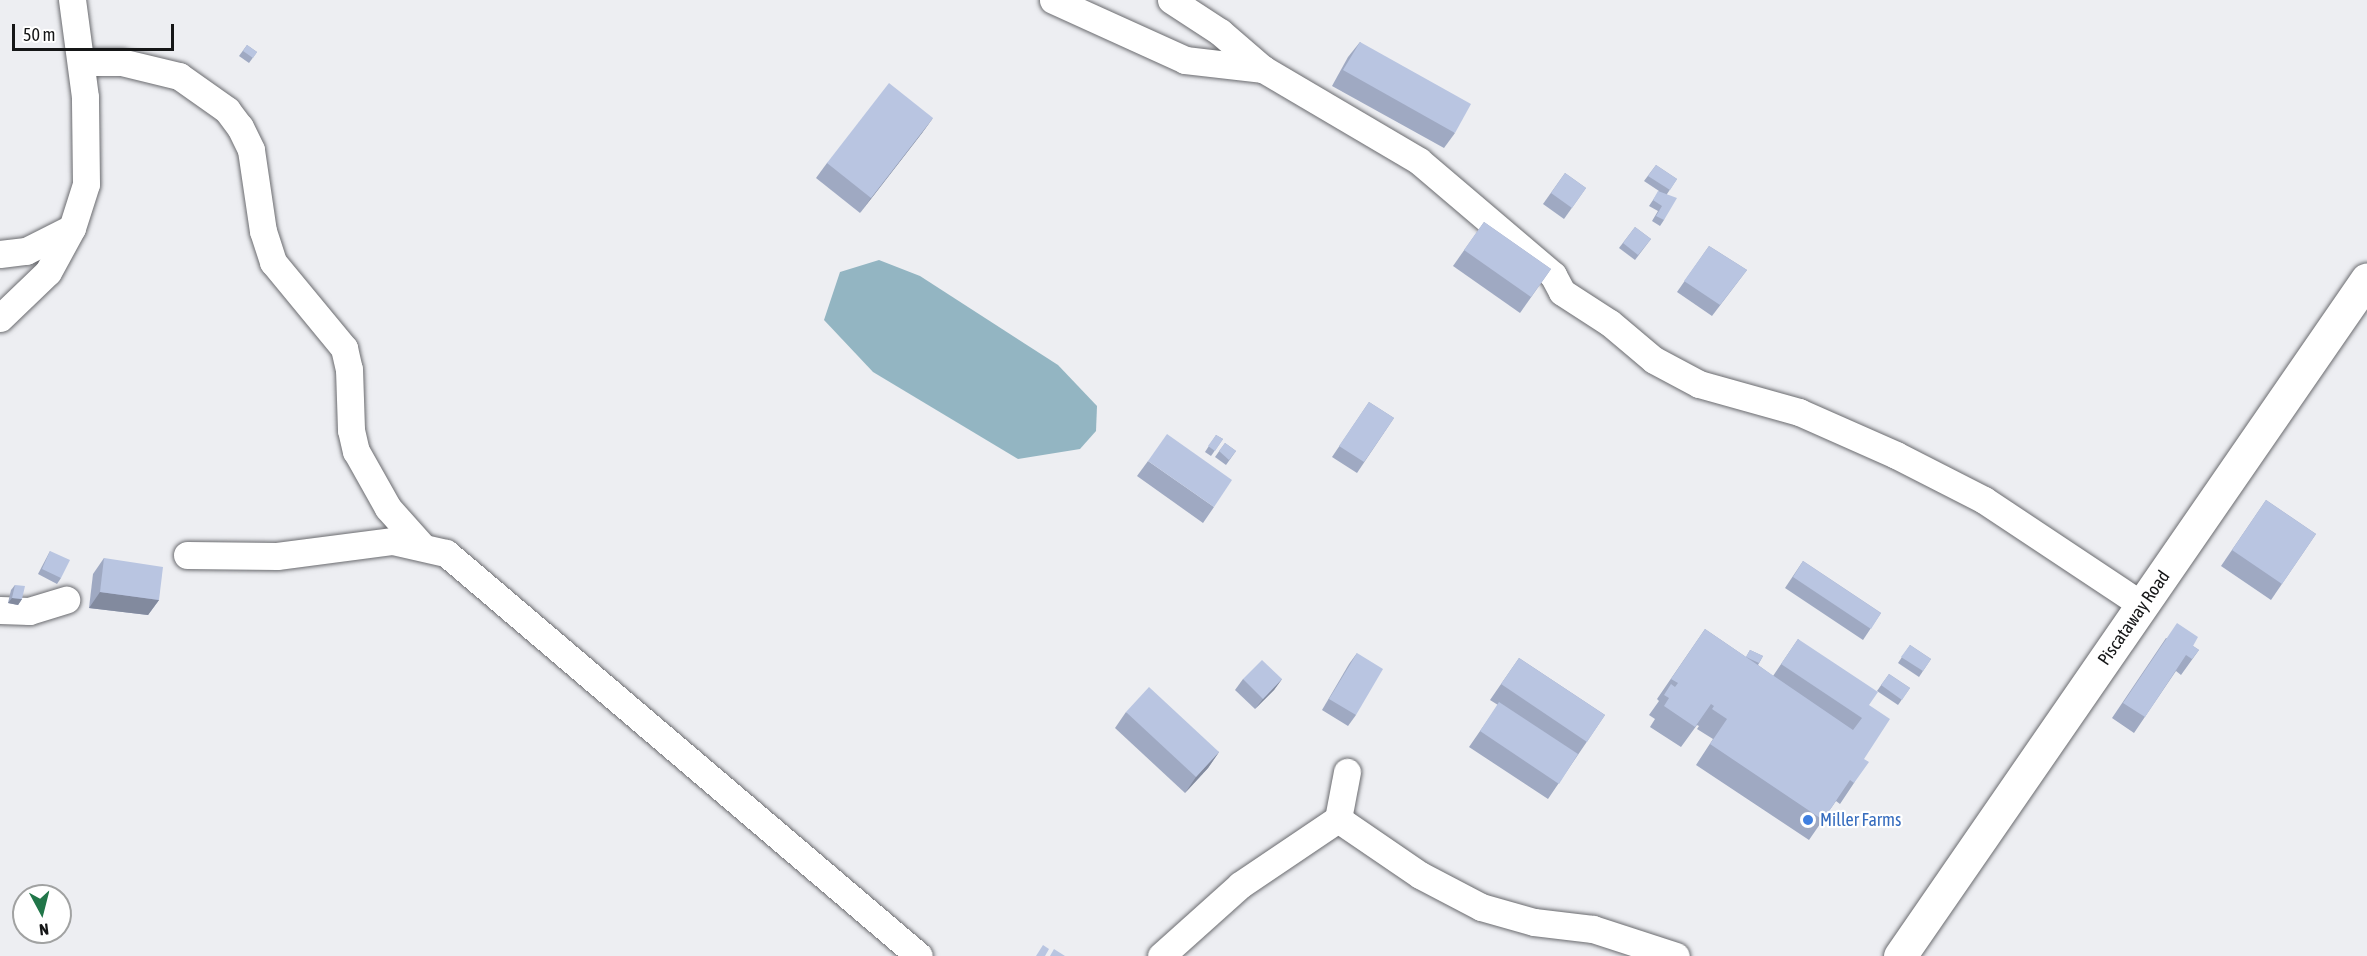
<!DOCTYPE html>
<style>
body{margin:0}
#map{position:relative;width:2367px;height:956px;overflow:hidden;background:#edeef2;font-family:"Asap Condensed",sans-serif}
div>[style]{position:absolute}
.water>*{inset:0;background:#93b5c2}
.roads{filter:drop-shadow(0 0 2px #6a6b6f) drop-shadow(0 0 2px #6a6b6f)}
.minor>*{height:27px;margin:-13.5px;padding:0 13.5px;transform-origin:13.5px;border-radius:13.5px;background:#fff}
.major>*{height:33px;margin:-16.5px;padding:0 16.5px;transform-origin:16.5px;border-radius:16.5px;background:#fff}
.wall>*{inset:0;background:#9fa9c2}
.shaded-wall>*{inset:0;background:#828a9e}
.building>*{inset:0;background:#b9c5e1}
.dots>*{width:16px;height:16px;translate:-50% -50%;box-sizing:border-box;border:3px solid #fff;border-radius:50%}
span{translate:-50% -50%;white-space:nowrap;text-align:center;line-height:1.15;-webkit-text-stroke:4.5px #fff;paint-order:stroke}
.street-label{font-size:18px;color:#151617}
.shop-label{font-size:18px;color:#366cbe}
.left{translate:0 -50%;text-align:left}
.north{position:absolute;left:12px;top:884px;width:60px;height:60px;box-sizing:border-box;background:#fff;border:2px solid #a1a2a2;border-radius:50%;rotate:173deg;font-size:16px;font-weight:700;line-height:24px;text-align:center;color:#151617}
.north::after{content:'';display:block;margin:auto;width:21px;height:27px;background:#217649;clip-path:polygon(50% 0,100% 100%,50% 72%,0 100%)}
.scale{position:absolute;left:12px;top:24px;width:162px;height:27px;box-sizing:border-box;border:3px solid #151617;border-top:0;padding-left:8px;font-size:18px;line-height:21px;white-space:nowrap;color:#151617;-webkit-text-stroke:4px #fff;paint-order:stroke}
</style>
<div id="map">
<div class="water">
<i style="clip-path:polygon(879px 260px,920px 276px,1058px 365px,1097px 406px,1096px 431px,1080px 449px,1018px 459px,873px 372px,824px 320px,840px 272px)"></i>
</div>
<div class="roads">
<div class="minor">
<i style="left:1053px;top:0;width:145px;rotate:24.4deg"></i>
<i style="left:1185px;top:60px;width:79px;rotate:6.6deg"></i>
<i style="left:1171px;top:0;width:59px;rotate:33.1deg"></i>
<i style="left:1220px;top:32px;width:57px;rotate:40.7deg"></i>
<i style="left:1263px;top:69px;width:181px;rotate:30.5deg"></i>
<i style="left:1419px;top:161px;width:176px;rotate:40.4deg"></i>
<i style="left:1553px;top:275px;width:19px;rotate:62deg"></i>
<i style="left:1562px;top:292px;width:57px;rotate:32.9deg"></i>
<i style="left:1610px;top:323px;width:57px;rotate:40.1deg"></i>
<i style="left:1654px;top:360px;width:51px;rotate:28.1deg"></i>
<i style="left:1699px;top:384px;width:104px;rotate:15.6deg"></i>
<i style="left:1799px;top:412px;width:106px;rotate:23.9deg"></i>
<i style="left:1896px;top:455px;width:99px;rotate:27.1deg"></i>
<i style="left:1984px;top:500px;width:190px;rotate:33.6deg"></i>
<i style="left:82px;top:62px;width:39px"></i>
<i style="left:121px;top:62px;width:60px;rotate:13.6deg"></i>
<i style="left:179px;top:76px;width:59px;rotate:35.3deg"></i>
<i style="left:227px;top:110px;width:21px;rotate:53deg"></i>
<i style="left:240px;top:127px;width:25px;rotate:64deg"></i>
<i style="left:251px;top:150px;width:82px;rotate:81.6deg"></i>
<i style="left:263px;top:231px;width:33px;rotate:72deg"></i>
<i style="left:273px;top:262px;width:112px;rotate:50.5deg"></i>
<i style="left:344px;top:348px;width:22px;rotate:77deg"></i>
<i style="left:349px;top:369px;width:61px;rotate:88.1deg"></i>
<i style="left:351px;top:430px;width:22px;rotate:77deg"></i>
<i style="left:356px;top:451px;width:65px;rotate:60.7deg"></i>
<i style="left:388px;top:508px;width:50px;rotate:48.3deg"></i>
<i style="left:0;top:254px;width:26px;rotate:-7deg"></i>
<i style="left:26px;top:251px;width:51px;rotate:-26.6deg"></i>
<i style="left:0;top:318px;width:66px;rotate:-43.8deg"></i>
<i style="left:48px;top:272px;width:50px;rotate:-61.4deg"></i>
<i style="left:72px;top:228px;width:46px;rotate:-72.3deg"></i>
<i style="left:86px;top:184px;width:87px;rotate:-90.7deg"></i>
<i style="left:85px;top:97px;width:98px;rotate:-97.6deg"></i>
<i style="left:187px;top:555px;width:90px;rotate:0.6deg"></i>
<i style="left:277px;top:556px;width:117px;rotate:-7.4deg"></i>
<i style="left:393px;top:541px;width:54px;rotate:12.8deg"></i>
<i style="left:446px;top:553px;width:621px;rotate:40.43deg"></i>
<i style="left:0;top:610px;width:29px;rotate:2deg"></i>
<i style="left:29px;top:611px;width:39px;rotate:-17deg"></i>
<i style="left:1338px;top:819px;width:48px;rotate:-79.2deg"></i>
<i style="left:1161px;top:956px;width:106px;rotate:-41.9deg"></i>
<i style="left:1240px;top:885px;width:118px;rotate:-34deg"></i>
<i style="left:1338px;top:819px;width:99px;rotate:34.3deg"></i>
<i style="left:1420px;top:875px;width:69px;rotate:27.7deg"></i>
<i style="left:1481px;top:907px;width:55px;rotate:15.8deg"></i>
<i style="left:1534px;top:922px;width:59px;rotate:6.8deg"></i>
<i style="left:1593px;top:929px;width:87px;rotate:18deg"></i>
</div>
<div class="major">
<i style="left:1900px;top:956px;width:822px;rotate:-55.4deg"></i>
</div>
</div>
<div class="wall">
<i style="clip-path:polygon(1360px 42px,1455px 133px,1444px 148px,1332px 86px,1348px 57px)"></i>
<i style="clip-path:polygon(247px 45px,257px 52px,249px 63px,239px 56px)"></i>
<i style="clip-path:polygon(933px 118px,922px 133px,860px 213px,816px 178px,827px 163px)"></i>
<i style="clip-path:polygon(1656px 165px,1677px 179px,1667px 194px,1664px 220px,1660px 226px,1652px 221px,1658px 211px,1649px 206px,1659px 191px,1644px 181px)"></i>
<i style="clip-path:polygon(1565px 173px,1586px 188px,1564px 219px,1543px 204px)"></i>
<i style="clip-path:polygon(1484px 222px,1551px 269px,1520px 313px,1453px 266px)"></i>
<i style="clip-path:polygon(1635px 227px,1651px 239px,1635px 260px,1619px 248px)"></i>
<i style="clip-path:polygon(1709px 246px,1747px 270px,1712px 316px,1677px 292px)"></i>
<i style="clip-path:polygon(1369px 402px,1394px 418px,1357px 473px,1332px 457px)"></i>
<i style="clip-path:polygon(1216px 435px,1223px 439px,1211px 456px,1205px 452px)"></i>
<i style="clip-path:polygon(1225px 443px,1236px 451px,1226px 465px,1215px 457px)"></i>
<i style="clip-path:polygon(1148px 461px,1214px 507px,1203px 523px,1137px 476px)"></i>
<i style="clip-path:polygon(2266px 500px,2316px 534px,2271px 600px,2221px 566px)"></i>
<i style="clip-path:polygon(50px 551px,61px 578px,57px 584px,38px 574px)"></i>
<i style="clip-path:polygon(104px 558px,159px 600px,148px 615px,89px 608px,93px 574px)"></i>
<i style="clip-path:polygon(1803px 561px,1881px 613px,1863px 640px,1785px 588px)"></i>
<i style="clip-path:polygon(15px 585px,22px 599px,18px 605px,8px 603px,11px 590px)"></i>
<i style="clip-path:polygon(1705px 629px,1746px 657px,1750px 650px,1763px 656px,1758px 665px,1773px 676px,1798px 639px,1869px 705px,1864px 759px,1854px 783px,1840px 804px,1836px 801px,1809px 840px,1696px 765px,1713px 739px,1697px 729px,1699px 726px,1697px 725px,1681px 747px,1650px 727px,1655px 719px,1649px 715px,1659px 701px,1657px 699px)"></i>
<i style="clip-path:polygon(2166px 638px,2193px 646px,2199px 650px,2181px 675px,2176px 671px,2134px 733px,2112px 718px)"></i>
<i style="clip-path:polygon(1910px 645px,1931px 659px,1919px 677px,1898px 663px)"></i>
<i style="clip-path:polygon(1357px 653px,1356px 715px,1348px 726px,1322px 710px,1349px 664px)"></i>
<i style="clip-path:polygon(1519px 658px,1605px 715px,1548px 799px,1469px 747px,1498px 705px,1490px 700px)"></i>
<i style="clip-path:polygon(1889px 674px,1910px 688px,1898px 705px,1877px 691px)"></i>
<i style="clip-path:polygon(1243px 679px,1282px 679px,1274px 690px,1255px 709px,1235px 690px)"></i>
<i style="clip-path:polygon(1126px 712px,1219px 752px,1208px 768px,1185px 793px,1115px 728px)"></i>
</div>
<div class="shaded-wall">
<i style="clip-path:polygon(933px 118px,922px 133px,860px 213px,871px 198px)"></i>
<i style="clip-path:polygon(100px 592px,159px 600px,148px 615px,89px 608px)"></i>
<i style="clip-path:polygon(12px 598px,22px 599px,18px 605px,8px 603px)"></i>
<i style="clip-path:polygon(1282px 679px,1274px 690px,1255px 709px,1263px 699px)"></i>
<i style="clip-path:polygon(1219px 752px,1208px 768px,1185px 793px,1196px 777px)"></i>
</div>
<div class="building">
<i style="clip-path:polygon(1360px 42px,1471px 104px,1455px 133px,1343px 70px)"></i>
<i style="clip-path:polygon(247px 45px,257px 52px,253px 58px,243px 51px)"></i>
<i style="clip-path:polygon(889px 83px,933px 118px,871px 198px,827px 163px)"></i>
<i style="clip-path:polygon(1656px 165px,1677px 179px,1670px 190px,1648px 176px)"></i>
<i style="clip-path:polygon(1565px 173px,1586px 188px,1572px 208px,1551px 193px)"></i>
<i style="clip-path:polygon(1658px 191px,1677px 198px,1664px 220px,1656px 216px,1662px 206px,1653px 200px)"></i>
<i style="clip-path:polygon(1484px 222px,1551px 269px,1531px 297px,1464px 250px)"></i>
<i style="clip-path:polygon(1635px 227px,1651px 239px,1638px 255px,1623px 243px)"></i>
<i style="clip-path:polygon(1709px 246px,1747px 270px,1720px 305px,1684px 281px)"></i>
<i style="clip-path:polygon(1369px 402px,1394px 418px,1364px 462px,1339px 446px)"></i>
<i style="clip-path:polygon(1167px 434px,1232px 480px,1214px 507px,1148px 461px)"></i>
<i style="clip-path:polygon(1216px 435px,1223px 439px,1215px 451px,1208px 446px)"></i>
<i style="clip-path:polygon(1225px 443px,1236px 451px,1229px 460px,1219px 451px)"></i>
<i style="clip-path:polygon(2266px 500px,2316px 534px,2282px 584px,2232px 550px)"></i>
<i style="clip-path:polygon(50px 551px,70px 560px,61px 578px,42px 569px)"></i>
<i style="clip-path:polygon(104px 558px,163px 567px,159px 600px,100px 592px)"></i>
<i style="clip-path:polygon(1803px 561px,1881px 613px,1871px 629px,1793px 577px)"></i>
<i style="clip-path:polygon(15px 585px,25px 586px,22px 599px,12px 598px)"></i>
<i style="clip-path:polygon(2177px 623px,2198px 637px,2193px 646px,2199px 650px,2192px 659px,2186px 655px,2145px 717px,2123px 703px)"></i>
<i style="clip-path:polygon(1705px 629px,1853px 730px,1862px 718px,1781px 664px,1798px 639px,1878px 692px,1869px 705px,1890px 719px,1864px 759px,1869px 762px,1854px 783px,1850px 780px,1823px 820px,1710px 744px,1727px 719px,1712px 709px,1714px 706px,1711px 704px,1695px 727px,1664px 706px,1669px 698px,1664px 695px,1671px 684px,1675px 687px,1678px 683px,1671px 679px)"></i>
<i style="clip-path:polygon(1910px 645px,1931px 659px,1923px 671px,1901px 657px)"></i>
<i style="clip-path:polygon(1750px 650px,1763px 656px,1759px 663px,1746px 657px)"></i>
<i style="clip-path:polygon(1357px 653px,1383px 669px,1356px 715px,1329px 699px)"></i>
<i style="clip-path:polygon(1519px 658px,1605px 715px,1587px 742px,1501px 684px)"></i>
<i style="clip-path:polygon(1262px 660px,1282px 679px,1263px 699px,1243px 679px)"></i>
<i style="clip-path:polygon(1889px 674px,1910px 688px,1902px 700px,1881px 685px)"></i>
<i style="clip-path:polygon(1149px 687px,1219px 752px,1196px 777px,1126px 712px)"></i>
<i style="clip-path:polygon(1499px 702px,1578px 754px,1559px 784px,1480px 731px)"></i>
<i style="clip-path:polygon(1043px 945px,1049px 949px,1045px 956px,1036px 956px)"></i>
<i style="clip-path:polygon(1054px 949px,1065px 956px,1050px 956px)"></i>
</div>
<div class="dots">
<i style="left:1808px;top:820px;background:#3f7fe0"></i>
</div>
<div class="street-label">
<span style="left:2134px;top:618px;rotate:-55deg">Piscataway Road</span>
</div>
<div class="shop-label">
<span class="left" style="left:1820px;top:820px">Miller Farms</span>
</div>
<div class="north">N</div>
<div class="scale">50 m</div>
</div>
